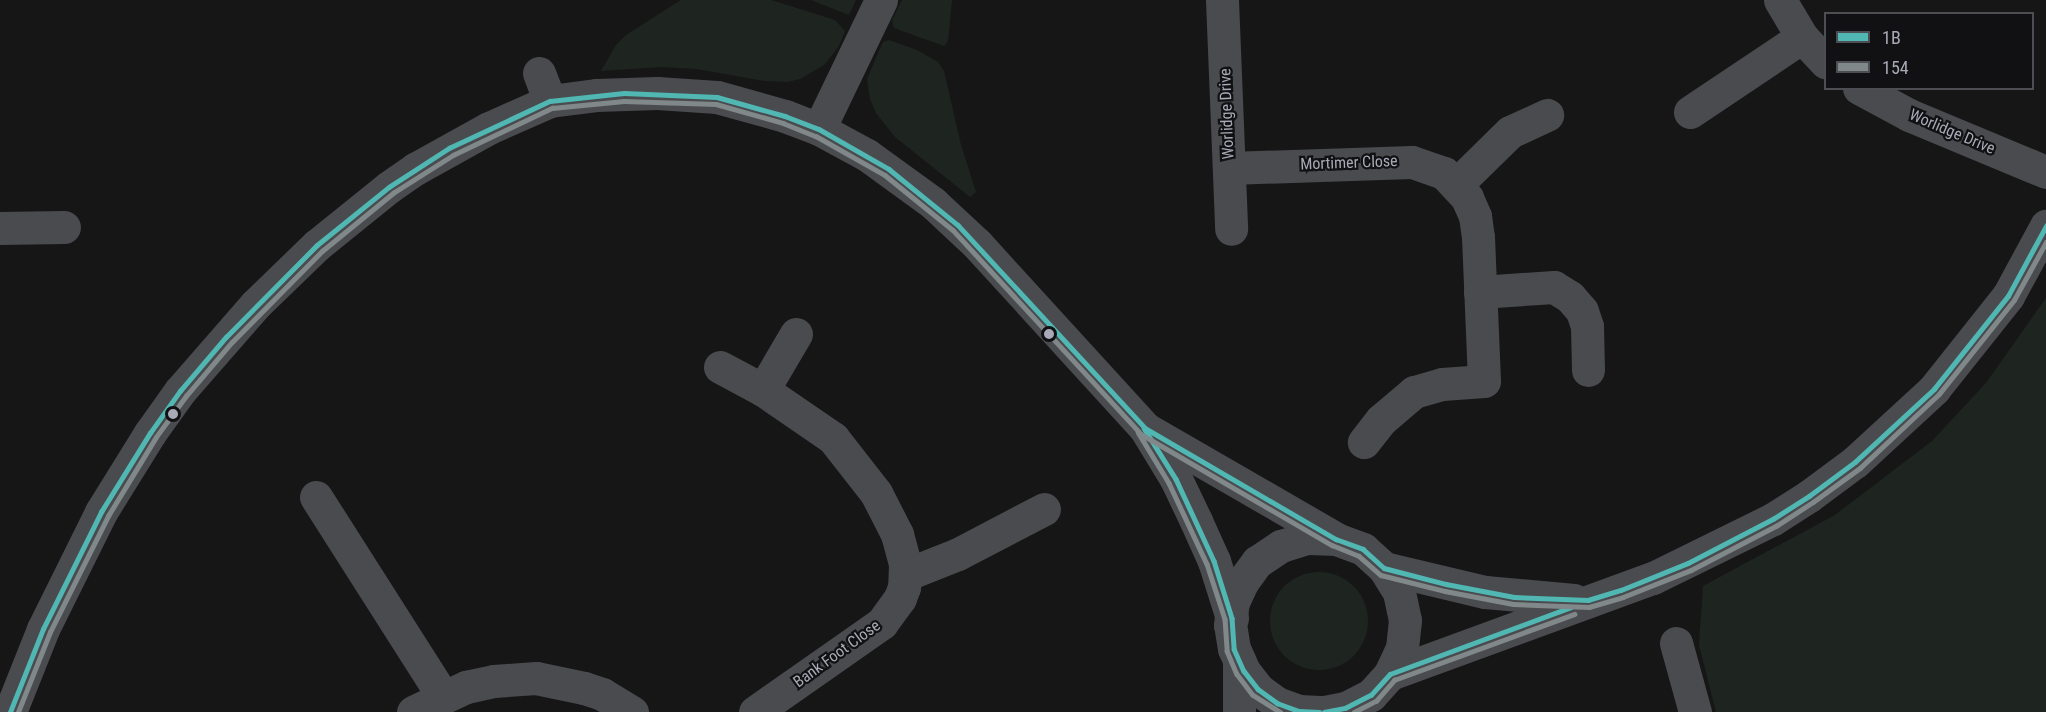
<!DOCTYPE html>
<style>
body{margin:0}
#map{position:relative;width:2046px;height:712px;overflow:hidden;background:#161616;font-family:"Roboto Condensed",sans-serif}
div>[style]{position:absolute}
.green>*{inset:0;background:#1e2520}
.round{border-radius:50%}
.minor>*{height:33px;margin:-16.5px;padding:0 16.5px;transform-origin:16.5px;border-radius:16.5px;background:#4a4b4f}
.bus-1>*{height:4.5px;margin:-2.25px;padding:0 2.25px;transform-origin:2.25px;border-radius:2.25px;background:#50b7b3}
.bus-2>*{height:4.5px;margin:-2.25px;padding:0 2.25px;transform-origin:2.25px;border-radius:2.25px;background:#80888a}
.dots>*{width:16px;height:16px;translate:-50% -50%;box-sizing:border-box;border:3px solid #111012;border-radius:50%}
span{translate:-50% -50%;white-space:nowrap;text-align:center;line-height:1.15;-webkit-text-stroke:4.5px #111012;paint-order:stroke}
.street-label{font-size:16px;color:#a8aab7}
.legend{position:absolute;left:1824px;top:12px;width:210px;height:78px;box-sizing:border-box;background:#111012;border:2px solid #4d4e54;margin:0;padding:8px 10px;list-style:none;font-size:18px;color:#a8aab7}
.legend li{display:flex;align-items:center;gap:12px;height:30px}
.legend b{width:30px;border:2px solid #4d4e54}
</style>
<div id="map">
<div class="green">
<i style="clip-path:polygon(681px 0,771px 0,835px 20px,845px 31px,839px 46px,824px 65px,800px 79px,787px 82px,764px 81px,697px 69px,661px 67px,601px 71px,616px 45px,626px 35px)"></i>
<i style="clip-path:polygon(811px 0,856px 0,849px 15px)"></i>
<i style="clip-path:polygon(902px 0,952px 0,948px 41px,944px 46px,894px 28px,892px 20px)"></i>
<i style="clip-path:polygon(889px 40px,917px 50px,938px 62px,944px 71px,961px 145px,976px 192px,970px 197px,895px 137px,876px 113px,870px 99px,867px 79px,883px 42px)"></i>
<i style="clip-path:polygon(2046px 298px,2046px 712px,1716px 712px,1699px 645px,1703px 586px,1835px 515px,1932px 441px,1986px 383px)"></i>
<i class="round" style="left:1270px;top:572px;width:98px;height:98px"></i>
</div>
<div class="minor">
<i style="left:1222px;top:0;width:229px;rotate:87.7deg"></i>
<i style="left:1780px;top:0;width:43px;rotate:59.3deg"></i>
<i style="left:1802px;top:37px;width:35px;rotate:47deg"></i>
<i style="left:539px;top:73px;width:30px;rotate:69deg"></i>
<i style="left:1859px;top:88px;width:57px;rotate:28.4deg"></i>
<i style="left:1909px;top:115px;width:148px;rotate:22.6deg"></i>
<i style="left:1690px;top:112px;width:135px;rotate:-33.8deg"></i>
<i style="left:819px;top:129px;width:143px;rotate:-64.3deg"></i>
<i style="left:1229px;top:168px;width:183px;rotate:-1.9deg"></i>
<i style="left:1412px;top:162px;width:34px;rotate:19deg"></i>
<i style="left:1444px;top:173px;width:34px;rotate:47deg"></i>
<i style="left:1467px;top:198px;width:20px;rotate:66deg"></i>
<i style="left:1475px;top:216px;width:21px;rotate:82deg"></i>
<i style="left:1478px;top:237px;width:144px;rotate:87.6deg"></i>
<i style="left:1484px;top:381px;width:42px;rotate:175.9deg"></i>
<i style="left:1442px;top:384px;width:29px;rotate:164deg"></i>
<i style="left:1414px;top:392px;width:43px;rotate:139.7deg"></i>
<i style="left:1381px;top:420px;width:28px;rotate:128deg"></i>
<i style="left:1457px;top:184px;width:74px;rotate:-44.5deg"></i>
<i style="left:1510px;top:132px;width:41px;rotate:-24.7deg"></i>
<i style="left:0;top:228px;width:64px;rotate:-0.9deg"></i>
<i style="left:1480px;top:292px;width:74px;rotate:-3.9deg"></i>
<i style="left:1554px;top:287px;width:19px;rotate:32deg"></i>
<i style="left:1570px;top:297px;width:18px;rotate:49deg"></i>
<i style="left:1582px;top:311px;width:16px;rotate:72deg"></i>
<i style="left:1587px;top:326px;width:44px;rotate:88.7deg"></i>
<i style="left:720px;top:367px;width:49px;rotate:28.1deg"></i>
<i style="left:763px;top:390px;width:85px;rotate:34.4deg"></i>
<i style="left:833px;top:438px;width:70px;rotate:52deg"></i>
<i style="left:876px;top:493px;width:46px;rotate:62.9deg"></i>
<i style="left:897px;top:534px;width:31px;rotate:75deg"></i>
<i style="left:905px;top:564px;width:23px;rotate:92deg"></i>
<i style="left:904px;top:587px;width:12px;rotate:110deg"></i>
<i style="left:900px;top:598px;width:31px;rotate:126deg"></i>
<i style="left:882px;top:623px;width:155px;rotate:145deg"></i>
<i style="left:763px;top:390px;width:65px;rotate:-59.5deg"></i>
<i style="left:1148px;top:430px;width:216px;rotate:30deg"></i>
<i style="left:316px;top:497px;width:236px;rotate:57.5deg"></i>
<i style="left:1384px;top:568px;width:104px;rotate:13.4deg"></i>
<i style="left:1485px;top:592px;width:89px;rotate:5.1deg"></i>
<i style="left:905px;top:575px;width:57px;rotate:-21.6deg"></i>
<i style="left:958px;top:554px;width:97px;rotate:-27.6deg"></i>
<i style="left:1676px;top:643px;width:72px;rotate:74.6deg"></i>
<i style="left:1390px;top:674px;width:280px;rotate:-20.1deg"></i>
<i style="left:1653px;top:578px;width:134px;rotate:-26.2deg"></i>
<i style="left:1773px;top:519px;width:43px;rotate:-32.6deg"></i>
<i style="left:1809px;top:496px;width:57px;rotate:-36.5deg"></i>
<i style="left:1855px;top:462px;width:108px;rotate:-42.7deg"></i>
<i style="left:1934px;top:389px;width:119px;rotate:-51.5deg"></i>
<i style="left:2008px;top:296px;width:80px;rotate:-61.5deg"></i>
<i style="left:10px;top:712px;width:89px;rotate:-68.3deg"></i>
<i style="left:43px;top:629px;width:131px;rotate:-63.6deg"></i>
<i style="left:101px;top:512px;width:93px;rotate:-58.2deg"></i>
<i style="left:150px;top:433px;width:52px;rotate:-54.5deg"></i>
<i style="left:180px;top:391px;width:114px;rotate:-48.9deg"></i>
<i style="left:255px;top:305px;width:86px;rotate:-44.1deg"></i>
<i style="left:317px;top:245px;width:92px;rotate:-38.9deg"></i>
<i style="left:389px;top:187px;width:32px;rotate:-35deg"></i>
<i style="left:415px;top:169px;width:85px;rotate:-29deg"></i>
<i style="left:489px;top:128px;width:67px;rotate:-23.9deg"></i>
<i style="left:550px;top:101px;width:46px;rotate:-7.4deg"></i>
<i style="left:596px;top:95px;width:61px;rotate:-1.9deg"></i>
<i style="left:657px;top:93px;width:60px;rotate:3.8deg"></i>
<i style="left:717px;top:97px;width:71px;rotate:15.6deg"></i>
<i style="left:785px;top:116px;width:36px;rotate:21deg"></i>
<i style="left:819px;top:129px;width:55px;rotate:28.4deg"></i>
<i style="left:867px;top:155px;width:82px;rotate:36deg"></i>
<i style="left:933px;top:203px;width:60px;rotate:43deg"></i>
<i style="left:977px;top:244px;width:249px;rotate:47.6deg"></i>
<i style="left:1145px;top:428px;width:60px;rotate:58.7deg"></i>
<i style="left:1176px;top:479px;width:47px;rotate:64.5deg"></i>
<i style="left:1196px;top:521px;width:44px;rotate:65.8deg"></i>
<i style="left:1214px;top:561px;width:60px;rotate:72.5deg"></i>
<i style="left:413px;top:712px;width:59px;rotate:-25.3deg"></i>
<i style="left:466px;top:687px;width:29px;rotate:-12deg"></i>
<i style="left:494px;top:681px;width:42px;rotate:-4.1deg"></i>
<i style="left:536px;top:678px;width:49px;rotate:11.8deg"></i>
<i style="left:584px;top:688px;width:19px;rotate:18deg"></i>
<i style="left:602px;top:694px;width:35px;rotate:31deg"></i>
<i style="left:1239px;top:712px;width:52px;rotate:-90deg"></i>
<i style="left:1319px;top:712px;width:20px;rotate:-177deg"></i>
<i style="left:1299px;top:711px;width:23px;rotate:-160deg"></i>
<i style="left:1277px;top:703px;width:24px;rotate:-144deg"></i>
<i style="left:1258px;top:689px;width:23px;rotate:-128deg"></i>
<i style="left:1244px;top:671px;width:24px;rotate:-114deg"></i>
<i style="left:1234px;top:649px;width:24px;rotate:-99deg"></i>
<i style="left:1230px;top:625px;width:23px;rotate:-83deg"></i>
<i style="left:1233px;top:602px;width:23px;rotate:-65deg"></i>
<i style="left:1243px;top:581px;width:24px;rotate:-54deg"></i>
<i style="left:1257px;top:562px;width:29px;rotate:-34deg"></i>
<i style="left:1281px;top:546px;width:28px;rotate:-17deg"></i>
<i style="left:1308px;top:538px;width:28px;rotate:2deg"></i>
<i style="left:1336px;top:539px;width:29px;rotate:20deg"></i>
<i style="left:1363px;top:549px;width:28px;rotate:42deg"></i>
<i style="left:1384px;top:568px;width:28px;rotate:58deg"></i>
<i style="left:1399px;top:592px;width:29px;rotate:78deg"></i>
<i style="left:1405px;top:620px;width:28px;rotate:96deg"></i>
<i style="left:1402px;top:648px;width:29px;rotate:115deg"></i>
<i style="left:1390px;top:674px;width:28px;rotate:132deg"></i>
<i style="left:1371px;top:695px;width:29px;rotate:153deg"></i>
<i style="left:1345px;top:708px;width:21px;rotate:169deg"></i>
</div>
<div class="bus-1">
<i style="left:1144px;top:428px;width:60px;rotate:57.9deg"></i>
<i style="left:1176px;top:479px;width:90px;rotate:65.1deg"></i>
<i style="left:1214px;top:561px;width:60px;rotate:72.5deg"></i>
<i style="left:1232px;top:618px;width:31px;rotate:86deg"></i>
<i style="left:1234px;top:649px;width:24px;rotate:66deg"></i>
<i style="left:1244px;top:671px;width:23px;rotate:52deg"></i>
<i style="left:1258px;top:689px;width:24px;rotate:36deg"></i>
<i style="left:1277px;top:703px;width:23px;rotate:20deg"></i>
<i style="left:1299px;top:711px;width:20px;rotate:3deg"></i>
<i style="left:10px;top:712px;width:89px;rotate:-68.3deg"></i>
<i style="left:43px;top:629px;width:131px;rotate:-63.6deg"></i>
<i style="left:101px;top:512px;width:93px;rotate:-58.2deg"></i>
<i style="left:150px;top:433px;width:52px;rotate:-54.5deg"></i>
<i style="left:180px;top:391px;width:71px;rotate:-49.6deg"></i>
<i style="left:226px;top:337px;width:129px;rotate:-45.3deg"></i>
<i style="left:317px;top:245px;width:92px;rotate:-38.9deg"></i>
<i style="left:389px;top:187px;width:72px;rotate:-33deg"></i>
<i style="left:449px;top:148px;width:111px;rotate:-25deg"></i>
<i style="left:550px;top:101px;width:74px;rotate:-6.2deg"></i>
<i style="left:624px;top:93px;width:93px;rotate:2.5deg"></i>
<i style="left:717px;top:97px;width:71px;rotate:15.6deg"></i>
<i style="left:785px;top:116px;width:36px;rotate:21deg"></i>
<i style="left:819px;top:129px;width:81px;rotate:29.7deg"></i>
<i style="left:889px;top:169px;width:89px;rotate:39.1deg"></i>
<i style="left:958px;top:225px;width:276px;rotate:47.3deg"></i>
<i style="left:1145px;top:428px;width:221px;rotate:30.2deg"></i>
<i style="left:1336px;top:539px;width:29px;rotate:20deg"></i>
<i style="left:1363px;top:549px;width:28px;rotate:42deg"></i>
<i style="left:1384px;top:568px;width:64px;rotate:14.5deg"></i>
<i style="left:1446px;top:584px;width:69px;rotate:10.8deg"></i>
<i style="left:1514px;top:597px;width:74px;rotate:2.3deg"></i>
<i style="left:1588px;top:600px;width:34px;rotate:-17deg"></i>
<i style="left:1621px;top:590px;width:72px;rotate:-21.9deg"></i>
<i style="left:1688px;top:563px;width:96px;rotate:-27.4deg"></i>
<i style="left:1773px;top:519px;width:43px;rotate:-32.6deg"></i>
<i style="left:1809px;top:496px;width:57px;rotate:-36.5deg"></i>
<i style="left:1855px;top:462px;width:108px;rotate:-42.7deg"></i>
<i style="left:1934px;top:389px;width:119px;rotate:-51.5deg"></i>
<i style="left:2008px;top:296px;width:80px;rotate:-61.5deg"></i>
<i style="left:1324px;top:712px;width:21px;rotate:-11deg"></i>
<i style="left:1345px;top:708px;width:29px;rotate:-27deg"></i>
<i style="left:1371px;top:695px;width:28px;rotate:-48deg"></i>
<i style="left:1390px;top:674px;width:193px;rotate:-20.3deg"></i>
</div>
<div class="bus-2">
<i style="left:1138px;top:432px;width:60px;rotate:58.7deg"></i>
<i style="left:1169px;top:483px;width:89px;rotate:64.9deg"></i>
<i style="left:1207px;top:564px;width:58px;rotate:71.9deg"></i>
<i style="left:1225px;top:619px;width:32px;rotate:86deg"></i>
<i style="left:1227px;top:651px;width:25px;rotate:67deg"></i>
<i style="left:1237px;top:674px;width:26px;rotate:53deg"></i>
<i style="left:1253px;top:695px;width:32px;rotate:32deg"></i>
<i style="left:18px;top:712px;width:86px;rotate:-68.2deg"></i>
<i style="left:50px;top:632px;width:130px;rotate:-63.4deg"></i>
<i style="left:108px;top:516px;width:92px;rotate:-58.7deg"></i>
<i style="left:156px;top:437px;width:51px;rotate:-53.8deg"></i>
<i style="left:186px;top:396px;width:71px;rotate:-49.6deg"></i>
<i style="left:232px;top:342px;width:128px;rotate:-45.3deg"></i>
<i style="left:322px;top:251px;width:92px;rotate:-39.2deg"></i>
<i style="left:393px;top:193px;width:71px;rotate:-32.3deg"></i>
<i style="left:453px;top:155px;width:110px;rotate:-25.4deg"></i>
<i style="left:552px;top:108px;width:72px;rotate:-5.6deg"></i>
<i style="left:624px;top:101px;width:92px;rotate:1.9deg"></i>
<i style="left:716px;top:104px;width:70px;rotate:15.8deg"></i>
<i style="left:783px;top:123px;width:35px;rotate:22deg"></i>
<i style="left:816px;top:136px;width:79px;rotate:29.5deg"></i>
<i style="left:885px;top:175px;width:87px;rotate:39deg"></i>
<i style="left:953px;top:230px;width:277px;rotate:47.3deg"></i>
<i style="left:1141px;top:434px;width:221px;rotate:30.2deg"></i>
<i style="left:1332px;top:545px;width:29px;rotate:22deg"></i>
<i style="left:1359px;top:556px;width:29px;rotate:41deg"></i>
<i style="left:1381px;top:575px;width:66px;rotate:14deg"></i>
<i style="left:1445px;top:591px;width:69px;rotate:10.8deg"></i>
<i style="left:1513px;top:604px;width:76px;rotate:2.3deg"></i>
<i style="left:1589px;top:607px;width:35px;rotate:-16deg"></i>
<i style="left:1623px;top:597px;width:73px;rotate:-21.7deg"></i>
<i style="left:1691px;top:570px;width:96px;rotate:-27.4deg"></i>
<i style="left:1776px;top:526px;width:44px;rotate:-33deg"></i>
<i style="left:1813px;top:502px;width:58px;rotate:-35.9deg"></i>
<i style="left:1860px;top:468px;width:108px;rotate:-43.1deg"></i>
<i style="left:1939px;top:394px;width:120px;rotate:-51.4deg"></i>
<i style="left:2014px;top:300px;width:66px;rotate:-61.1deg"></i>
<i style="left:1354px;top:712px;width:25px;rotate:-27deg"></i>
<i style="left:1376px;top:701px;width:28px;rotate:-49deg"></i>
<i style="left:1394px;top:680px;width:192px;rotate:-20.1deg"></i>
</div>
<div class="dots">
<i style="left:1049px;top:334px;background:#a8aab7"></i>
<i style="left:173px;top:414px;background:#a8aab7"></i>
</div>
<div class="street-label">
<span style="left:1227px;top:114px;rotate:-92deg">Worlidge Drive</span>
<span style="left:1952px;top:132px;rotate:23deg">Worlidge Drive</span>
<span style="left:1349px;top:163px;rotate:-2deg">Mortimer Close</span>
<span style="left:837px;top:654px;rotate:-36deg">Bank Foot Close</span>
</div>
<ul class="legend">
<li><b style="height:8px;background:#50b7b3"></b>1B</li>
<li><b style="height:8px;background:#80888a"></b>154</li>
</ul>
</div>
